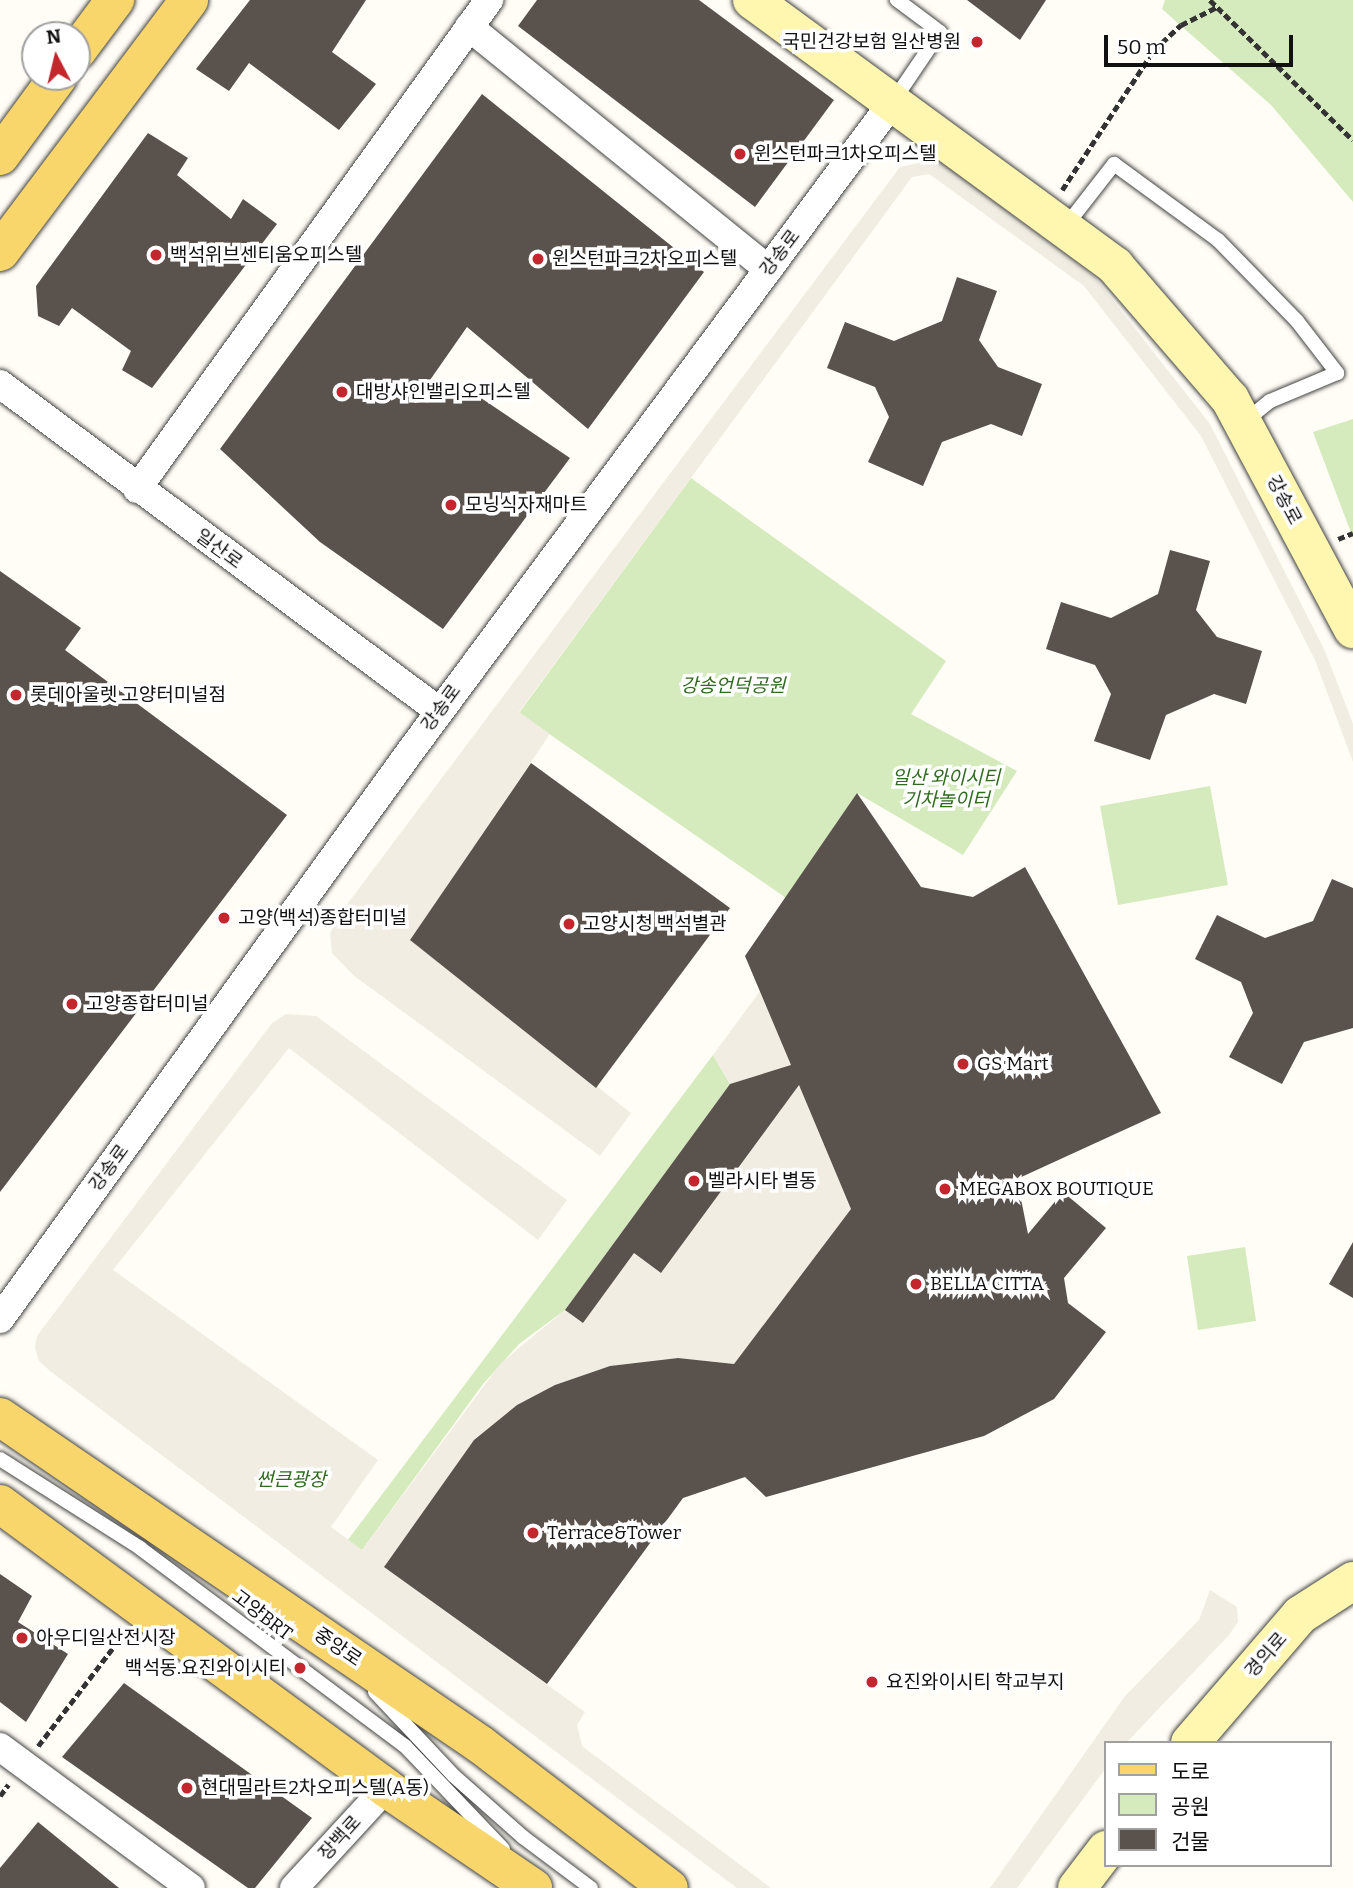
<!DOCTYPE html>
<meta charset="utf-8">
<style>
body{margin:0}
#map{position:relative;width:1353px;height:1888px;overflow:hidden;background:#fffdf5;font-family:Bitter,"Noto Sans KR",serif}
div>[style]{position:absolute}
.green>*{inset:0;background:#d5ebbd}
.plaza>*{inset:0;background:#f1ede2}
.building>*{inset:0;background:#5a524d}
.path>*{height:4.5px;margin-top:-2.25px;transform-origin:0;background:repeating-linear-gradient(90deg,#333 0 7px,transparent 0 10.5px)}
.roads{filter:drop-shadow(0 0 2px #444) drop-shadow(0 0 2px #444)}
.lane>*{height:14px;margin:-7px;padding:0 7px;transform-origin:7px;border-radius:7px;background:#fff}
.street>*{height:28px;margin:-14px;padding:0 14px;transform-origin:14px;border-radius:14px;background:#fff}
.secondary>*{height:38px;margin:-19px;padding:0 19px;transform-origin:19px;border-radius:19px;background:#fff6b0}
.primary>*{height:38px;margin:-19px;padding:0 19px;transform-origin:19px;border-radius:19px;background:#f9d66b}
.dots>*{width:19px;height:19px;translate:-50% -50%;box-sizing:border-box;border:4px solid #fff;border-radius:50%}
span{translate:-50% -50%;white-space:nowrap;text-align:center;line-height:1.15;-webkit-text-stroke:7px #fff;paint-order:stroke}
.poi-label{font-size:19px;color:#111}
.right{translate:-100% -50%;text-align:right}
.left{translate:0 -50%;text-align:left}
.street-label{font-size:19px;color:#111}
.park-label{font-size:19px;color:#2f6b1f;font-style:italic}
.legend{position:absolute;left:1104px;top:1741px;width:228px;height:126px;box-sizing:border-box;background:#fff;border:2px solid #a0a0a0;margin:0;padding:9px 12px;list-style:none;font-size:21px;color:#111}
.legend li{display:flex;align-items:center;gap:14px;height:35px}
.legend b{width:35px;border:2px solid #a0a0a0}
.north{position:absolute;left:21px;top:21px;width:70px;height:70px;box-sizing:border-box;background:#fff;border:2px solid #a0a0a0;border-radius:50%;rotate:353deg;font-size:19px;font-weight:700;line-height:28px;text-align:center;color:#111}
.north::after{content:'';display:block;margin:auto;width:24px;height:32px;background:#c4262e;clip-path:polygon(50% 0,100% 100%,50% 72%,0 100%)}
.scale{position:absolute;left:1104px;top:35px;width:189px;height:32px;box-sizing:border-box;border:4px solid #111;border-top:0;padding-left:9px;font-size:21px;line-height:24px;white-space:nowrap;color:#111;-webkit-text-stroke:5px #fff;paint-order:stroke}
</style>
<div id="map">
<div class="green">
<i style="clip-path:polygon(1165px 0,1353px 0,1353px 202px,1271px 105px,1162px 9px)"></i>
<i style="clip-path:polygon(1353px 419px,1353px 538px,1313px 432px)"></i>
<i style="clip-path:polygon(691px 478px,946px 661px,911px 714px,1017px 771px,963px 855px,857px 793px,786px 898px,519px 713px)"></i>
<i style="clip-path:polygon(1210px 786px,1228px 885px,1118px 905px,1100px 806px)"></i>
<i style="clip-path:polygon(713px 1055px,730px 1084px,565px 1310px,519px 1344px,483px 1384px,362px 1550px,347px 1541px)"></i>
<i style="clip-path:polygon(1245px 1247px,1256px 1321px,1198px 1330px,1187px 1256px)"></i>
</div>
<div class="plaza">
<i style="clip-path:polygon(937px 159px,1093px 275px,1210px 424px,1325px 651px,1353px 724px,1353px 762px,1315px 660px,1201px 436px,1084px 286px,929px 174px,912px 177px,519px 712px,550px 734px,410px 940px,631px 1113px,600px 1156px,353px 975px,332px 953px,330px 934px,339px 915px,900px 167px)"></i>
<i style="clip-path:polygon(760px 991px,851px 1209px,734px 1364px,678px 1358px,610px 1366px,555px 1385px,517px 1405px,474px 1440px,384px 1567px,585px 1712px,577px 1725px,582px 1746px,771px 1888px,737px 1888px,50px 1371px,39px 1361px,35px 1348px,37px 1336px,272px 1023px,286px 1014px,316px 1016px,567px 1200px,538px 1240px,289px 1048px,113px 1270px,378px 1460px,331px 1527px,362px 1550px,501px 1363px,565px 1310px,583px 1323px,634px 1253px,661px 1273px,782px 1109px,770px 1072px,730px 1084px,713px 1055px)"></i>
<i style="clip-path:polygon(1210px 1590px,1237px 1607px,1238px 1622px,1229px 1635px,1126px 1743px,1106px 1743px,1106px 1768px,1017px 1888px,990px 1888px,1125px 1696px,1199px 1620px)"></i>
</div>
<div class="building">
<i style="clip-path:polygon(250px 0,366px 0,332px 52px,376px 84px,339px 130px,249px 63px,229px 91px,196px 69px)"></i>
<i style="clip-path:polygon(537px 0,699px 0,834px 100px,755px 207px,518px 26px)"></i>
<i style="clip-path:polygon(967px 0,1046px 0,1020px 40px)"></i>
<i style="clip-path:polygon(482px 94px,704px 272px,588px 429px,467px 327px,414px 403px,475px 394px,570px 458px,443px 629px,320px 542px,220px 449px)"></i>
<i style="clip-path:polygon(148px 133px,188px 158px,177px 175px,231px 219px,243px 199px,277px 224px,152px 388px,122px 370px,131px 351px,72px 308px,59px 326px,38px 316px,36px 286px)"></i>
<i style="clip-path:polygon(957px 277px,997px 291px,979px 340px,998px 367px,1042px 384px,1022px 436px,991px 424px,942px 442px,923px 486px,868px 462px,889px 417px,875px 387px,827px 368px,845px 322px,894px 341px,942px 321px)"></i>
<i style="clip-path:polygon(1170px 550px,1210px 561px,1196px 610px,1217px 637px,1262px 651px,1246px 704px,1214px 694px,1166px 715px,1150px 760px,1094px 741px,1111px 694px,1095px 665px,1046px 649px,1061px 602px,1111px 618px,1158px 594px)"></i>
<i style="clip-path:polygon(0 571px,81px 628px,65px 650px,287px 815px,0 1192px)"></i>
<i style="clip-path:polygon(531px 763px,730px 908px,596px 1088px,410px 940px)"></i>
<i style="clip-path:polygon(857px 793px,921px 887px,973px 897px,1025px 867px,1161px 1113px,1017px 1179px,1028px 1234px,1063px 1192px,1106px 1228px,1064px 1278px,1068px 1303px,1106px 1332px,1054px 1399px,984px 1436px,766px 1497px,745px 1477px,683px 1498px,547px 1684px,384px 1567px,474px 1440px,517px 1405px,555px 1385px,610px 1366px,678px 1358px,734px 1364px,851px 1209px,799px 1085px,661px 1273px,634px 1253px,583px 1323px,565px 1310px,730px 1084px,791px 1065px,745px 956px)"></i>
<i style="clip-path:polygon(1332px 879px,1353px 888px,1353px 1028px,1304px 1042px,1282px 1084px,1229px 1057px,1253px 1013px,1241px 982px,1195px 959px,1217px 915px,1265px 938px,1313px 921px)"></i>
<i style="clip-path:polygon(1353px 1242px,1353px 1298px,1329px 1284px)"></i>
<i style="clip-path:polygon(0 1574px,32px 1596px,18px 1622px,68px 1654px,26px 1722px,0 1702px)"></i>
<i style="clip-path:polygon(124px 1683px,312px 1818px,255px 1888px,248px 1888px,62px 1757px)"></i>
<i style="clip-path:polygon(38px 1822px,119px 1888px,0 1888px,0 1868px)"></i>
</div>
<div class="path">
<i style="left:1210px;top:0;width:200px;rotate:44.4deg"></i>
<i style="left:1062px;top:190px;width:168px;rotate:-56.7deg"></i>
<i style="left:1154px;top:50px;width:37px;rotate:-43deg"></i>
<i style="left:1181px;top:25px;width:40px;rotate:-26.6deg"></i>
<i style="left:1338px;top:539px;width:16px;rotate:-22deg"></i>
<i style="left:38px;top:1746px;width:132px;rotate:-52.7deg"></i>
<i style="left:0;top:1796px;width:14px;rotate:-54deg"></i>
</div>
<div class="roads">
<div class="lane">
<i style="left:894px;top:100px;width:82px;rotate:-55.9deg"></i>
<i style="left:940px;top:32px;width:54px;rotate:-143.3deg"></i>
<i style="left:1065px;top:227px;width:80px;rotate:-52.1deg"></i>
<i style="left:1114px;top:164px;width:129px;rotate:36.2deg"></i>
<i style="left:1218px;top:240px;width:113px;rotate:45.7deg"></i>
<i style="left:1297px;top:321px;width:66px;rotate:52.4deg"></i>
<i style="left:1337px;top:373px;width:73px;rotate:157.3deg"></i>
<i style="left:1270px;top:401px;width:33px;rotate:141deg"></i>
<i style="left:0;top:1459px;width:166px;rotate:32.4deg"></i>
<i style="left:140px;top:1548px;width:331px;rotate:36.8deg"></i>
<i style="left:405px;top:1746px;width:142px;rotate:46.4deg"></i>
<i style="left:375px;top:1692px;width:115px;rotate:46.8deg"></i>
<i style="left:454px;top:1776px;width:92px;rotate:41.5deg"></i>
<i style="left:523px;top:1837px;width:85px;rotate:36.9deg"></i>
</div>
<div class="street">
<i style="left:469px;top:27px;width:385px;rotate:39deg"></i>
<i style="left:0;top:384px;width:547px;rotate:36.68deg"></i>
<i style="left:137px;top:489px;width:603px;rotate:-54.25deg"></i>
<i style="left:0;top:1319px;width:703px;rotate:-54.14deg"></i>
<i style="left:412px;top:749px;width:803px;rotate:-53.4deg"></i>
<i style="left:0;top:1747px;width:237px;rotate:36.4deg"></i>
<i style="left:294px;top:1888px;width:136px;rotate:-47.4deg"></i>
</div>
<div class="secondary">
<i style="left:752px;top:0;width:450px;rotate:36.2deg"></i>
<i style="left:1115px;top:266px;width:176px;rotate:49.2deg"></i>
<i style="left:1230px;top:399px;width:261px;rotate:61.9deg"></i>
<i style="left:1190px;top:1743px;width:169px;rotate:-49.3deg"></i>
<i style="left:1300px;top:1615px;width:63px;rotate:-32.7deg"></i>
<i style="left:1077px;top:1888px;width:48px;rotate:-52.7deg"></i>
</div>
<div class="primary">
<i style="left:77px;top:51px;width:64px;rotate:-53.3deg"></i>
<i style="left:0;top:156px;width:98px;rotate:-53.7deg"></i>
<i style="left:0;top:252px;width:315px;rotate:-53.1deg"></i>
<i style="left:0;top:1417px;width:582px;rotate:34.29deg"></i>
<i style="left:481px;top:1745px;width:236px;rotate:37.3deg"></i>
<i style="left:0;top:1504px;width:479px;rotate:36.3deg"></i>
<i style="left:386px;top:1788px;width:178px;rotate:34.2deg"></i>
</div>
</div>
<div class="dots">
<i style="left:977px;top:42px;background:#c4262e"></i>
<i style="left:740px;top:154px;background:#c4262e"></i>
<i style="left:156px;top:255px;background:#c4262e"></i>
<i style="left:538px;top:259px;background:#c4262e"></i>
<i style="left:342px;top:392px;background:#c4262e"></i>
<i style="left:451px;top:505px;background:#c4262e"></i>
<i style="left:16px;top:695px;background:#c4262e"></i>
<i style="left:224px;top:918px;background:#c4262e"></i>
<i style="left:569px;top:924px;background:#c4262e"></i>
<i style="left:72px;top:1004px;background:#c4262e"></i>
<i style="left:963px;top:1064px;background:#c4262e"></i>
<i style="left:694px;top:1181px;background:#c4262e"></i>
<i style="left:945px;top:1189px;background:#c4262e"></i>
<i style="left:916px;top:1284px;background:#c4262e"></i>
<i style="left:533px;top:1533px;background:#c4262e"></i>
<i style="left:22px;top:1638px;background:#c4262e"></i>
<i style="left:300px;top:1668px;background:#c4262e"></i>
<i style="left:872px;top:1682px;background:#c4262e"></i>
<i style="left:187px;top:1788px;background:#c4262e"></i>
</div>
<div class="poi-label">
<span class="right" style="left:961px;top:42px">국민건강보험 일산병원</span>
<span class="left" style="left:754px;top:154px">윈스턴파크1차오피스텔</span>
<span class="left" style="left:170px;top:255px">백석위브센티움오피스텔</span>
<span class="left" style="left:552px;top:259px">윈스턴파크2차오피스텔</span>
<span class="left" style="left:356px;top:392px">대방샤인밸리오피스텔</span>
<span class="left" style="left:465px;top:505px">모닝식자재마트</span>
<span class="left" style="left:30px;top:695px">롯데아울렛 고양터미널점</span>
<span class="left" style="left:238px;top:918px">고양(백석)종합터미널</span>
<span class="left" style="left:583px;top:924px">고양시청 백석별관</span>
<span class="left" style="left:86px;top:1004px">고양종합터미널</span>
<span class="left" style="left:977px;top:1064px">GS Mart</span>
<span class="left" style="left:708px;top:1181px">벨라시타 별동</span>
<span class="left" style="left:959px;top:1189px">MEGABOX BOUTIQUE</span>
<span class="left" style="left:930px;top:1284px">BELLA CITTA</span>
<span class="left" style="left:547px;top:1533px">Terrace&amp;Tower</span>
<span class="left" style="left:36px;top:1638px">아우디일산전시장</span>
<span class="right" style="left:286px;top:1668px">백석동.요진와이시티</span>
<span class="left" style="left:886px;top:1682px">요진와이시티 학교부지</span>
<span class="left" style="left:201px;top:1788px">현대밀라트2차오피스텔(A동)</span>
</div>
<div class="street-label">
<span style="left:780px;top:253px;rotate:-53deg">강송로</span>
<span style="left:1284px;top:500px;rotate:62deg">강송로</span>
<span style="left:219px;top:549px;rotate:36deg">일산로</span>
<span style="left:441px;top:708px;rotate:-54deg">강송로</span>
<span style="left:109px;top:1168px;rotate:-54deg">강송로</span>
<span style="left:262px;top:1615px;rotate:37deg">고양BRT</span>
<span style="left:338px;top:1647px;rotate:34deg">중앙로</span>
<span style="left:1266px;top:1655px;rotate:-49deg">경의로</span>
<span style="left:340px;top:1838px;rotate:-48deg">장백로</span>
</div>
<div class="park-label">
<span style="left:733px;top:686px">강송언덕공원</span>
<span style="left:946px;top:789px">일산 와이시티<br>기차놀이터</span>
<span style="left:291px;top:1480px">썬큰광장</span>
</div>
<ul class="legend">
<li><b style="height:9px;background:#f9d66b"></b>도로</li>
<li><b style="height:19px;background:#d5ebbd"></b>공원</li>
<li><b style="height:19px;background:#5a524d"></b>건물</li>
</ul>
<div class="north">N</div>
<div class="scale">50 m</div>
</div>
